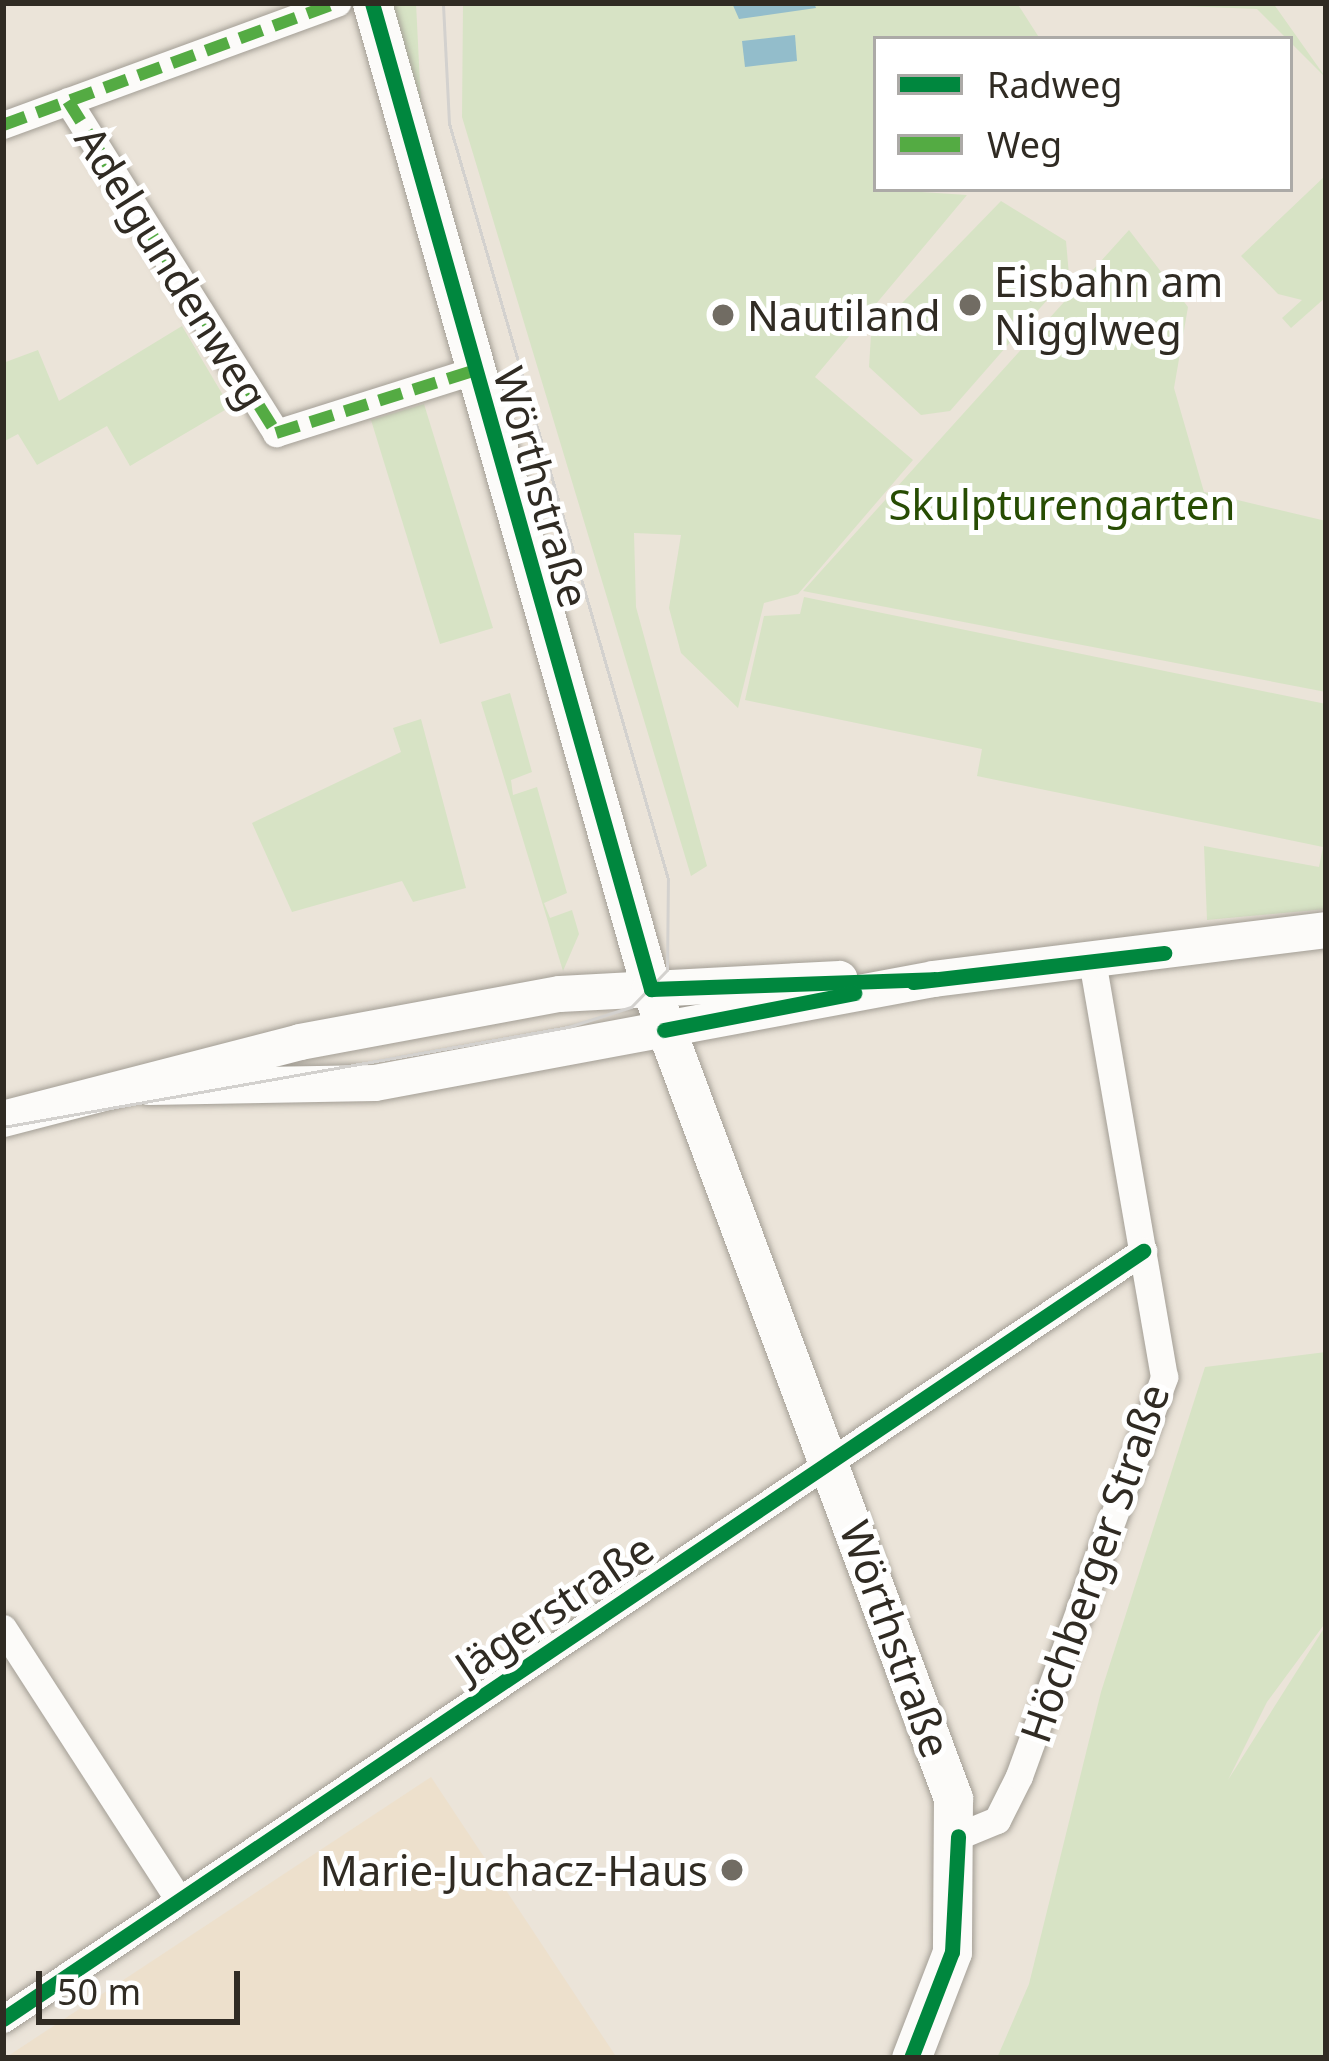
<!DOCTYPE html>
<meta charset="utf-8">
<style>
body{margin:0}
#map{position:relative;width:1329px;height:2061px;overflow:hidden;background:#ebe4d9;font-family:"Noto Sans",sans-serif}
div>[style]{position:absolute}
.built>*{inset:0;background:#ede0cc}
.green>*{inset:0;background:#d7e3c5}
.water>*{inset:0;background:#93bdcb}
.roads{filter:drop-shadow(0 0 3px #a39e95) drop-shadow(0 0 3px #a39e95)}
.street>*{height:27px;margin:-13.5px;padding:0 13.5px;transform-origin:13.5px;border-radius:13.5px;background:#fcfbf9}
.secondary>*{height:36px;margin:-18px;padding:0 18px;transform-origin:18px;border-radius:18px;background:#fcfbf9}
.primary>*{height:39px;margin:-19.5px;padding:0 19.5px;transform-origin:19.5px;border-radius:19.5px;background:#fcfbf9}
.tram>*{height:3px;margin:-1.5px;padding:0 1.5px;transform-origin:1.5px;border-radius:1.5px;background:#d3d1ce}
.quiet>*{height:12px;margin-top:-6px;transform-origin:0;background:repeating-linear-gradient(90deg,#54ab43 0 24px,transparent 0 36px)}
.cycleway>*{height:15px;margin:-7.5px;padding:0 7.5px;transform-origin:7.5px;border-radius:7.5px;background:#00873e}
.dots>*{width:33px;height:33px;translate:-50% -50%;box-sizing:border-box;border:6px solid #fff;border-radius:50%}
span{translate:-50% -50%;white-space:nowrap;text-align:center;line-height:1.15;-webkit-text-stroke:10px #fff;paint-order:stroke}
.street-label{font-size:42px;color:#302b23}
.poi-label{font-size:42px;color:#302b23}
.left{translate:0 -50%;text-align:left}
.right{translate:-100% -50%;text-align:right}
.park-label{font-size:42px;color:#274c03}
.frame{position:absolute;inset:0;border:6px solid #302b23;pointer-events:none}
.legend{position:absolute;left:873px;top:36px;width:420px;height:156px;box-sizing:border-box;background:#fff;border:3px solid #acaaa7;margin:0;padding:15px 21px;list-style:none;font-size:36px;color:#302b23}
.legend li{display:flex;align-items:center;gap:24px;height:60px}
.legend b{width:60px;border:3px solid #acaaa7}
.scale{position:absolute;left:36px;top:1971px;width:204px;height:54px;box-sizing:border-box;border:6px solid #302b23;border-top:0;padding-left:15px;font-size:36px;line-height:42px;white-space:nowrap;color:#302b23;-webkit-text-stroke:9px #fff;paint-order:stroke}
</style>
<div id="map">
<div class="built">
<i style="clip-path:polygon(431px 1777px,617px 2058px,5px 2058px)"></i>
</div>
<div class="green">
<i style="clip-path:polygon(392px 3px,416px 3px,422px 125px)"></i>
<i style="clip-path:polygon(463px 3px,1017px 3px,1040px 39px,876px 39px,876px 189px,967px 195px,815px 377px,913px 460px,798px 594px,764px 603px,738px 708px,681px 653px,669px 608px,681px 535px,634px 533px,636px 607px,707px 866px,691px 876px,462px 117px)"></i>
<i style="clip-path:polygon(1107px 3px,1273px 3px,1326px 78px,1257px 9px)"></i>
<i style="clip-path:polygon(1326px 175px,1326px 297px,1291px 328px,1282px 318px,1302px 300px,1278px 294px,1241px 256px)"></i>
<i style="clip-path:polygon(1001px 201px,1066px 241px,1069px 275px,950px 411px,921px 415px,869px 367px,871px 335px)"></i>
<i style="clip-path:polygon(1129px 230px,1188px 307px,1174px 388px,1204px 492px,1326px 521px,1326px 692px,803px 591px)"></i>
<i style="clip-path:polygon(182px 326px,230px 407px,130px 466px,107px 426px,37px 465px,18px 434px,3px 442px,3px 363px,38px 350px,59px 401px)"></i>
<i style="clip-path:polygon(424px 404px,493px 628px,440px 644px,371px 420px)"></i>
<i style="clip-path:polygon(804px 597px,1326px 704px,1326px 909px,1207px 920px,1204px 846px,1319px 867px,1323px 847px,977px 776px,982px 749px,745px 700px,764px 616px,800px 614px)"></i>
<i style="clip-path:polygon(510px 693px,532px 772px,511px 780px,513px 795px,537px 787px,567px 893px,544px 903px,550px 918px,572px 910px,579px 934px,563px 971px,481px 702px)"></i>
<i style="clip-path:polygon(421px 719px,466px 888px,413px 902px,402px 881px,292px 912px,252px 823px,401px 752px,393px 728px)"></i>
<i style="clip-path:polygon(1326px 1352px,1326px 1622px,1267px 1702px,1228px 1780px,1326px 1625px,1326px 2058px,997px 2058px,1029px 1984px,1101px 1692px,1205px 1367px)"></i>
</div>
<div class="water">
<i style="clip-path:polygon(732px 3px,814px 3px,816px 8px,739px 19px)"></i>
<i style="clip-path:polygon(795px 35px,797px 61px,745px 67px,742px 41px)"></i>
</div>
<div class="roads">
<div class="street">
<i style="left:68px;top:101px;width:392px;rotate:57.9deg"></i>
<i style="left:276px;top:433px;width:203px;rotate:-17.5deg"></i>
<i style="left:3px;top:125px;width:356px;rotate:-20.1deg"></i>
<i style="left:3px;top:1628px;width:324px;rotate:57.1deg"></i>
<i style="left:958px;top:1836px;width:42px;rotate:-22.3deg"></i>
<i style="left:997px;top:1820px;width:49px;rotate:-63.4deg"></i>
<i style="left:1019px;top:1776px;width:425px;rotate:-70deg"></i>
<i style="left:1164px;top:1377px;width:421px;rotate:-99.8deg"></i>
<i style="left:3px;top:2019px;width:1375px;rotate:-33.97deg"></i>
</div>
<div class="secondary">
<i style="left:149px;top:1087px;width:226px;rotate:-1deg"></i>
<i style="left:375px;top:1083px;width:569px;rotate:-10.54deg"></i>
<i style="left:934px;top:979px;width:395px;rotate:-7.1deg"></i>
<i style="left:3px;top:1119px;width:307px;rotate:-14.5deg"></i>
<i style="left:300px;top:1042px;width:264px;rotate:-10.5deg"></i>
<i style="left:560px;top:994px;width:280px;rotate:-3.1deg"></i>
</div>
<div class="primary">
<i style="left:372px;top:3px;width:1025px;rotate:74.2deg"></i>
<i style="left:651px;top:989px;width:864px;rotate:69.53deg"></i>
<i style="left:953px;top:1798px;width:154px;rotate:90.4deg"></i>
<i style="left:952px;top:1952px;width:114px;rotate:111.1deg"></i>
</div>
</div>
<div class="tram">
<i style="left:3px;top:1127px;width:574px;rotate:-10.04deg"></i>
<i style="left:568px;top:1027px;width:66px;rotate:-17.6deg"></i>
<i style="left:631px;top:1007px;width:52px;rotate:-45.8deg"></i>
<i style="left:667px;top:970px;width:91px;rotate:-89.4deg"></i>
<i style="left:668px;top:879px;width:787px;rotate:-106.16deg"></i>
<i style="left:449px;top:123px;width:120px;rotate:-92.9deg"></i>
</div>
<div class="quiet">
<i style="left:68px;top:101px;width:392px;rotate:57.9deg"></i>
<i style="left:276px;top:433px;width:203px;rotate:-17.5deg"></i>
<i style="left:3px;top:125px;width:356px;rotate:-20.1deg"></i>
</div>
<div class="cycleway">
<i style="left:372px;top:3px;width:1025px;rotate:74.2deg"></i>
<i style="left:651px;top:989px;width:283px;rotate:-2deg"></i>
<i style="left:913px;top:982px;width:253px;rotate:-6.6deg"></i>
<i style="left:664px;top:1030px;width:194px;rotate:-11deg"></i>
<i style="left:3px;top:2019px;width:1375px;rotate:-33.97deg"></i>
<i style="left:911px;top:2058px;width:114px;rotate:-68.9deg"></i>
<i style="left:952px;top:1952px;width:116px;rotate:-87deg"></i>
</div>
<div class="dots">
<i style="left:970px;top:305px;background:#716c63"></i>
<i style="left:723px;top:315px;background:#716c63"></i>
<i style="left:732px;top:1870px;background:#716c63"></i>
</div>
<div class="street-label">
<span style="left:172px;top:267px;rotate:58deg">Adelgundenweg</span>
<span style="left:542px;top:487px;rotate:74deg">Wörthstraße</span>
<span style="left:1094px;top:1563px;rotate:-71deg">Höchberger Straße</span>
<span style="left:554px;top:1607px;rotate:-34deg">Jägerstraße</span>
<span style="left:896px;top:1639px;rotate:70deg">Wörthstraße</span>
</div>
<div class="poi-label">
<span class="left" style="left:994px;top:305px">Eisbahn am<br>Nigglweg</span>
<span class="left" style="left:747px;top:315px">Nautiland</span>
<span class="right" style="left:708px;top:1870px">Marie-Juchacz-Haus</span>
</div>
<div class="park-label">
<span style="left:1062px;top:504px">Skulpturengarten</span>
</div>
<div class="frame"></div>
<ul class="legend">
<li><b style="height:15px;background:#00873e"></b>Radweg</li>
<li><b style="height:15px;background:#54ab43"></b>Weg</li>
</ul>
<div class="scale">50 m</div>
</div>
